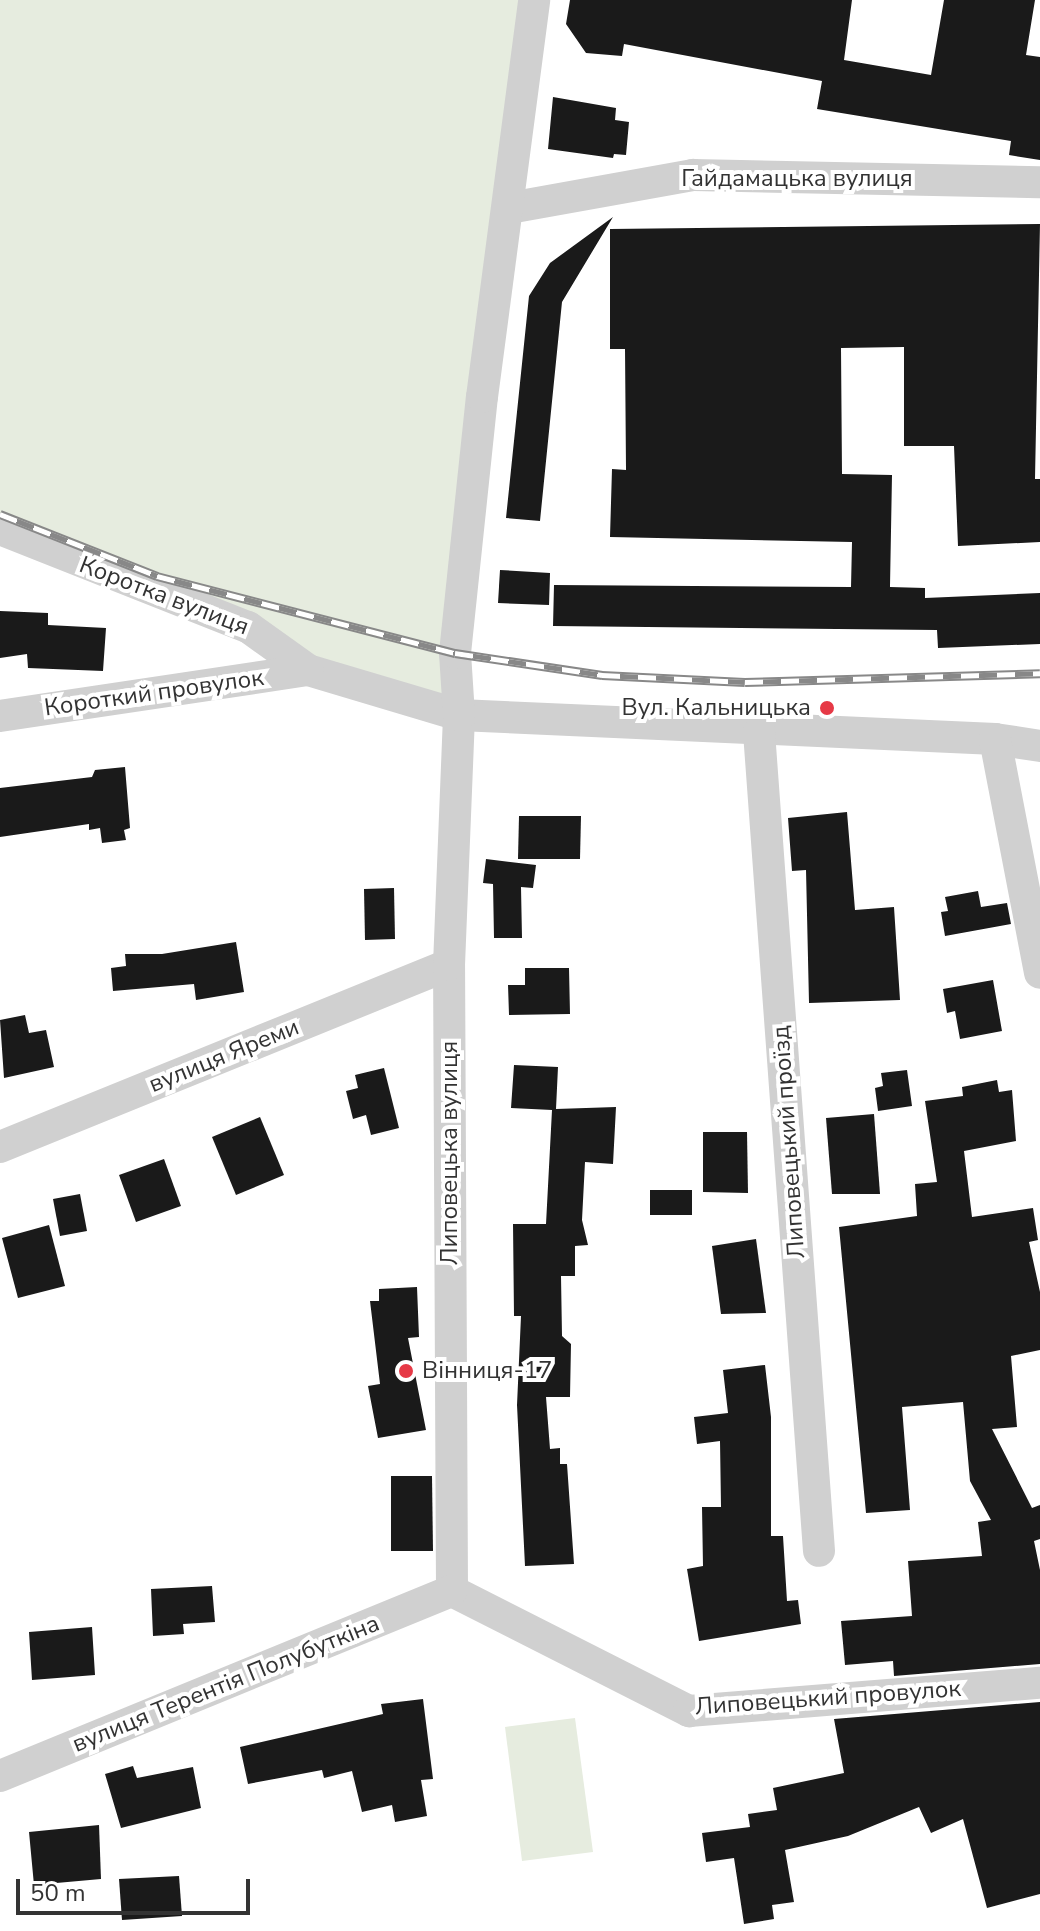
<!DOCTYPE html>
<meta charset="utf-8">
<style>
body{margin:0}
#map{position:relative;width:1040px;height:1931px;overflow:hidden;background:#fff;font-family:"Nunito Sans",sans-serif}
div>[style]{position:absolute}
.green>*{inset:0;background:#e6ecdf}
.building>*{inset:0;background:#1a1a1a}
.street>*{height:32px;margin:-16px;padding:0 16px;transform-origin:16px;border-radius:16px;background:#d0d0d0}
.rail>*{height:9px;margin-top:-4.5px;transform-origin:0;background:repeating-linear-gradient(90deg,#fff 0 18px,#888 0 36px);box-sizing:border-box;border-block:2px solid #888}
.dots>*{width:22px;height:22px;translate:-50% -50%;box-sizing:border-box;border:4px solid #fff;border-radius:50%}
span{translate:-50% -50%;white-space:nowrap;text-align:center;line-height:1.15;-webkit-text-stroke:8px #fff;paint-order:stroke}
.street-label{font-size:24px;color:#333}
.poi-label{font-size:24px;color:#333}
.right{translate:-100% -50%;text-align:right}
.left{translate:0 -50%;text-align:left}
.scale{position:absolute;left:16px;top:1879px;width:234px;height:36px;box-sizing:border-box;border:4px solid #333;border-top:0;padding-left:10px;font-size:24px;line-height:28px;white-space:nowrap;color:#333;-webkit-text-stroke:6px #fff;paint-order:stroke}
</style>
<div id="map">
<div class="green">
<i style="clip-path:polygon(0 0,534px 0,459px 715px,0 529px)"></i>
<i style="clip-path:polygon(575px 1718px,593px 1852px,522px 1861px,505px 1727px)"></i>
</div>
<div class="building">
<i style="clip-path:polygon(570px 0,852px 0,844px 60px,931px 75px,944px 0,1035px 0,1026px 55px,1040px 57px,1040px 160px,1009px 155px,1011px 141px,817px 109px,822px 81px,624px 44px,622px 56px,586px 53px,566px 24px)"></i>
<i style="clip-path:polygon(553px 97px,616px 108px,615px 120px,629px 122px,626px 155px,614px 154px,613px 158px,548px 149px)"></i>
<i style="clip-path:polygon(613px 217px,562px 302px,540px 521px,506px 518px,529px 296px,550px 263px)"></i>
<i style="clip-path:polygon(1040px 224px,1035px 479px,1040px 479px,1040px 542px,958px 546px,954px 446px,904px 446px,904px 347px,841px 348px,842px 474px,892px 475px,890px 587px,925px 588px,925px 598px,1040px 593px,1040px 644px,938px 648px,937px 630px,553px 626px,554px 585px,851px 587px,852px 542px,610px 537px,612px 469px,626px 470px,625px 349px,610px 349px,610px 229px)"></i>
<i style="clip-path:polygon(500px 570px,550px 573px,549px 605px,498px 603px)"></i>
<i style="clip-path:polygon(0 611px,48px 613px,48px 625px,106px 628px,103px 671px,28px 668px,27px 654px,0 658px)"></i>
<i style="clip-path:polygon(125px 767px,130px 828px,124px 830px,126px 840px,102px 843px,100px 828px,89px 830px,89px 824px,0 837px,0 788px,92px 777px,95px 770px)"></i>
<i style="clip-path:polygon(847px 812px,855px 910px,894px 907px,900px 1000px,809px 1003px,806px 870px,792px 871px,788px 818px)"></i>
<i style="clip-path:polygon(519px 816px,581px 816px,580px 859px,518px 859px)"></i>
<i style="clip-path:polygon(486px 859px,536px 865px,533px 888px,521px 887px,522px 938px,494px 938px,493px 884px,483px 883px)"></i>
<i style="clip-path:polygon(394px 888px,395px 939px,365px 940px,364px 889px)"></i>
<i style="clip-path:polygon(978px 891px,981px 907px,1007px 903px,1011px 924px,945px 936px,941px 912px,948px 911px,945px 897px)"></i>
<i style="clip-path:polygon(236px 942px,244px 992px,196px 1000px,194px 984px,113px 991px,111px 968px,126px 966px,125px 954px,162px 954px)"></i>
<i style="clip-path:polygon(525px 968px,569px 968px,570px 1014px,509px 1015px,508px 985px,525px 985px)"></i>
<i style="clip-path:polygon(993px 980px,1002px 1031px,960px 1039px,955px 1011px,947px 1013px,943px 989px)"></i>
<i style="clip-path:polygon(25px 1015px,29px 1033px,46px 1030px,54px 1067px,4px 1078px,0 1020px)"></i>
<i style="clip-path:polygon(514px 1065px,558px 1067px,556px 1109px,616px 1107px,613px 1164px,585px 1162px,582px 1220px,588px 1245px,575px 1246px,575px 1276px,561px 1276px,562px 1336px,571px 1344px,570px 1397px,546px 1397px,550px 1449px,560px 1448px,560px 1464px,567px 1464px,574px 1564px,525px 1566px,517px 1405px,521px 1316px,514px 1316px,513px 1224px,546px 1224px,552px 1110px,511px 1108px)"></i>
<i style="clip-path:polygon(384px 1068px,399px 1128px,371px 1135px,366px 1115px,353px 1119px,346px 1091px,358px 1088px,355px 1075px)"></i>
<i style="clip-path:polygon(907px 1070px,912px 1106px,878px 1111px,875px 1088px,883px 1086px,881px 1073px)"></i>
<i style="clip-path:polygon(997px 1080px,999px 1092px,1012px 1090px,1016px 1141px,964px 1151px,972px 1217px,1033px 1208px,1038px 1240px,1029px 1242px,1040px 1292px,1040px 1350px,1011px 1356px,1017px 1427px,992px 1429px,1032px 1508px,1040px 1505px,1040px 1539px,1034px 1541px,1040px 1570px,1040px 1664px,894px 1676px,893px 1661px,845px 1665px,841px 1621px,912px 1616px,908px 1561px,982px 1556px,978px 1522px,991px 1520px,970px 1481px,963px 1402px,902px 1407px,910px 1510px,866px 1513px,839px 1227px,917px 1216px,915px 1184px,937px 1182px,925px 1101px,963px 1096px,962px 1087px)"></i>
<i style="clip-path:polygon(874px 1114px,880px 1194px,832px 1194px,826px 1118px)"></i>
<i style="clip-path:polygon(260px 1117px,284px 1175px,236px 1195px,212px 1137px)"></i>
<i style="clip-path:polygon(703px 1132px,747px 1132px,748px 1193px,703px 1192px)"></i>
<i style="clip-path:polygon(164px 1159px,181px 1206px,136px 1222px,119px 1175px)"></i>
<i style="clip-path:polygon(650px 1190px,692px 1190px,692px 1215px,650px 1215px)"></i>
<i style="clip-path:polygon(80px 1194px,87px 1231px,60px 1236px,53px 1199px)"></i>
<i style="clip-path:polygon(49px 1225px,65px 1286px,18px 1298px,2px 1238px)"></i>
<i style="clip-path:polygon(756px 1239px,766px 1313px,721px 1314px,712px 1246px)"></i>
<i style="clip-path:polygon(417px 1287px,419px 1337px,408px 1338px,426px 1430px,378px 1438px,368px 1386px,380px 1384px,370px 1301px,379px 1301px,379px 1289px)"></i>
<i style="clip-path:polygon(765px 1365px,771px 1417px,771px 1536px,783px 1536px,787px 1601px,798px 1600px,801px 1624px,699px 1641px,687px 1569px,703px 1566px,702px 1507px,721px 1507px,720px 1441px,697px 1444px,694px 1417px,728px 1413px,723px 1370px)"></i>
<i style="clip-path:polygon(391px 1476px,432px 1476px,433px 1551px,391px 1551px)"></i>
<i style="clip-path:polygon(212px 1586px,215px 1622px,183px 1624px,184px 1634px,153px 1636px,151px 1589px)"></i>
<i style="clip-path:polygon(92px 1627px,95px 1675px,32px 1680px,29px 1632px)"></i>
<i style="clip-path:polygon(423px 1699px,433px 1779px,421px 1780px,427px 1816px,395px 1822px,392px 1805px,362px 1812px,352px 1771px,324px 1778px,322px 1770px,248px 1784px,240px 1747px,383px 1714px,381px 1704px)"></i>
<i style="clip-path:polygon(1040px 1702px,1040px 1894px,987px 1908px,963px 1819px,931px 1833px,919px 1807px,848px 1836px,785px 1850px,794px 1902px,772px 1905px,774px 1919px,744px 1924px,734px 1858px,706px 1862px,702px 1833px,750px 1827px,748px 1814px,777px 1810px,773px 1788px,844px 1773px,834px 1719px)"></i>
<i style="clip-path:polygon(133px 1766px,137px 1778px,193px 1767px,201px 1808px,121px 1828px,105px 1774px)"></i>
<i style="clip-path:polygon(99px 1825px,101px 1879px,34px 1885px,29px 1832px)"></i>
<i style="clip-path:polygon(179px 1876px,182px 1916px,122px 1920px,119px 1879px)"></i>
</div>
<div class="street">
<i style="left:509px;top:208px;width:187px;rotate:-10.2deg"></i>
<i style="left:693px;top:175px;width:347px;rotate:1.2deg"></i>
<i style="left:0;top:529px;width:267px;rotate:21.6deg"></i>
<i style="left:248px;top:627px;width:74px;rotate:35.6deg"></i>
<i style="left:308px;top:670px;width:158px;rotate:16.6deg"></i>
<i style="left:459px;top:715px;width:537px;rotate:2.56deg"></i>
<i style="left:995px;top:739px;width:46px;rotate:8.8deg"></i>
<i style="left:0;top:716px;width:311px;rotate:-8.5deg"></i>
<i style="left:759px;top:732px;width:821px;rotate:85.81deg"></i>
<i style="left:995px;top:739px;width:238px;rotate:79.1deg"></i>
<i style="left:0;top:1147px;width:484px;rotate:-22.1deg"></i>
<i style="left:452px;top:1591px;width:626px;rotate:-90.27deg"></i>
<i style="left:449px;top:965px;width:250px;rotate:-87.7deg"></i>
<i style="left:459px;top:715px;width:62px;rotate:-93.7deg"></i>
<i style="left:455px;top:653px;width:257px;rotate:-84deg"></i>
<i style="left:482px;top:397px;width:400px;rotate:-82.5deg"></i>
<i style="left:452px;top:1591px;width:266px;rotate:26.9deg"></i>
<i style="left:689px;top:1711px;width:352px;rotate:-4.6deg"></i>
<i style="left:0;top:1776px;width:488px;rotate:-22.3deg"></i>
</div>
<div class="rail">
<i style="left:0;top:514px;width:169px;rotate:21.5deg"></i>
<i style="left:157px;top:576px;width:308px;rotate:14.5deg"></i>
<i style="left:455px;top:653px;width:149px;rotate:8.5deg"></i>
<i style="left:602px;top:675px;width:143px;rotate:2.8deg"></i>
<i style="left:745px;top:682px;width:295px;rotate:-1.7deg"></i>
</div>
<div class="dots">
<i style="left:827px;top:708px;background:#e63946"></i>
<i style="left:406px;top:1371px;background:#e63946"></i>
</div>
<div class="street-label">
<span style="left:797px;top:179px">Гайдамацька вулиця</span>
<span style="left:164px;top:596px;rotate:21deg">Коротка вулиця</span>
<span style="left:154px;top:693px;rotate:-8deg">Короткий провулок</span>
<span style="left:224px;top:1056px;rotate:-22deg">вулиця Яреми</span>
<span style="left:789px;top:1142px;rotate:-94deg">Липовецький проїзд</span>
<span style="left:450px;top:1153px;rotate:-90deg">Липовецька вулиця</span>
<span style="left:226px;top:1684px;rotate:-22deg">вулиця Терентія Полубуткіна</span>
<span style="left:828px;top:1698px;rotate:-4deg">Липовецький провулок</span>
</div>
<div class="poi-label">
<span class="right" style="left:811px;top:708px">Вул. Кальницька</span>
<span class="left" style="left:422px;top:1371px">Вінниця-17</span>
</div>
<div class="scale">50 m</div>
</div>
